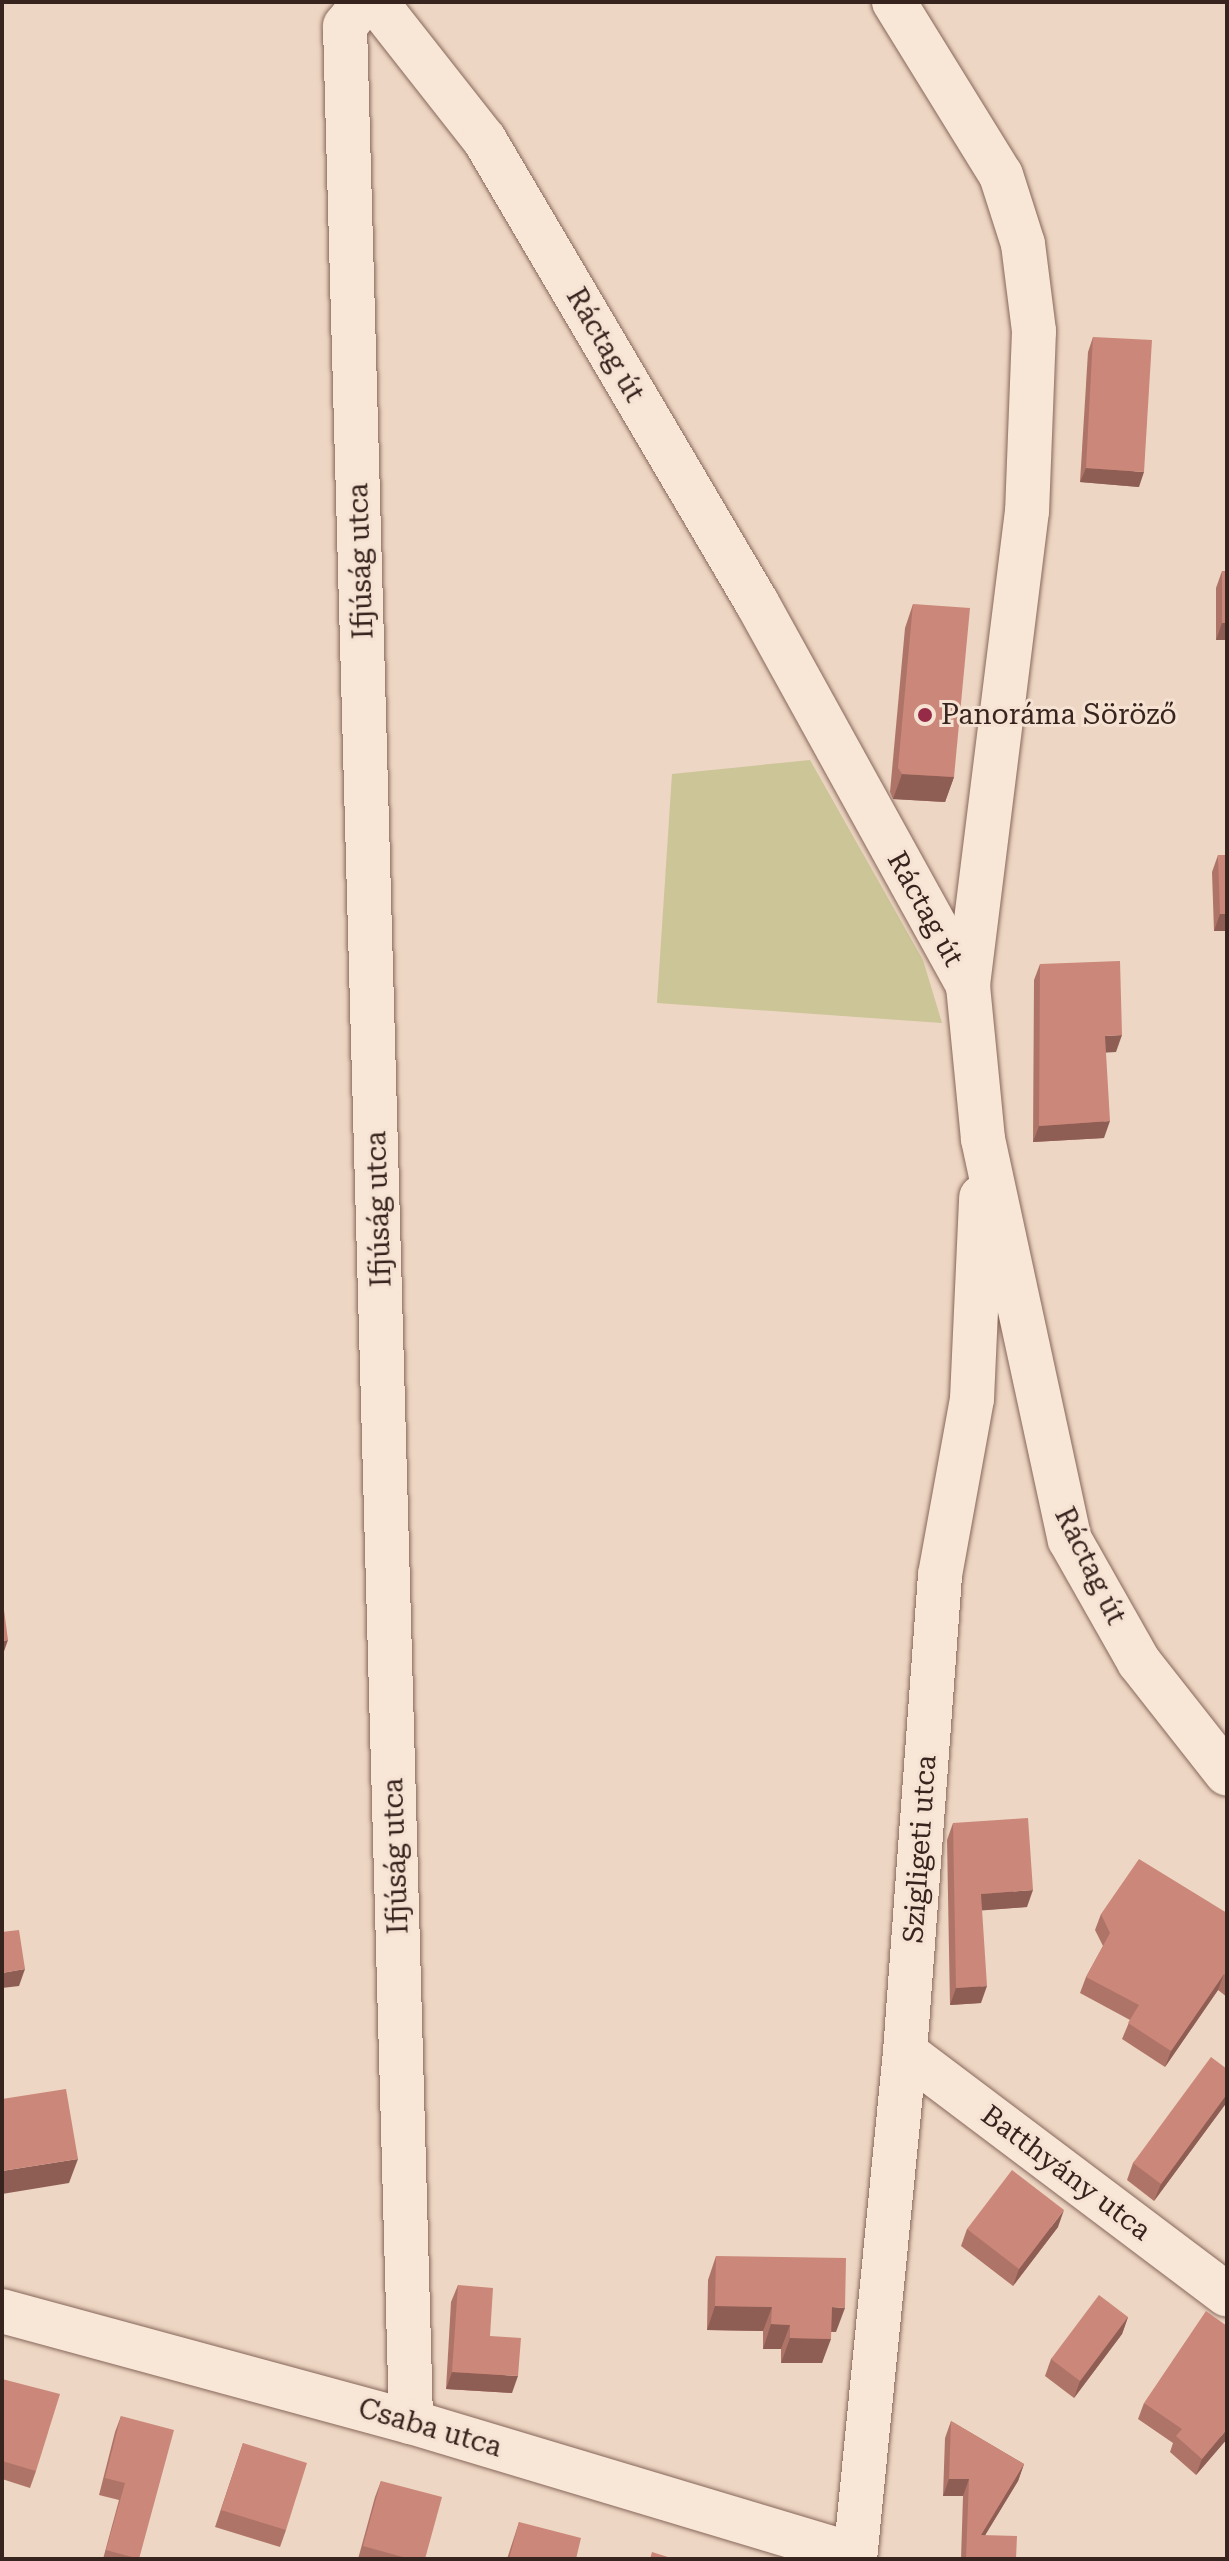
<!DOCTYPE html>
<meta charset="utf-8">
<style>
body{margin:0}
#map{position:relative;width:1229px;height:2561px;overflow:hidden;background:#edd6c3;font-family:"Roboto Serif",serif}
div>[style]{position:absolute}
.green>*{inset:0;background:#cbc597}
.roads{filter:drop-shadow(0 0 2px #87675a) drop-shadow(0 0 2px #87675a)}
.minor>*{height:44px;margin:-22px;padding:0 22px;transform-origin:22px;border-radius:22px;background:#f8e6d6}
.wall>*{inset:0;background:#af7468}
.shaded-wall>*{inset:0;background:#8e5e55}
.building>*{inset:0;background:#cb8779}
.dots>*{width:22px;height:22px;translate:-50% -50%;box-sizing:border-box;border:4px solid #f5e2d2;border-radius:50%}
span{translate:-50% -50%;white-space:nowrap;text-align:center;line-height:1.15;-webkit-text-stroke:6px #f5e2d2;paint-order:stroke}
.street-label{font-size:28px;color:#37241e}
.poi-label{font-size:28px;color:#37241e}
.left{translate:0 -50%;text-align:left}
.frame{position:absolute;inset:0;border:4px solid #37241e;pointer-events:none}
</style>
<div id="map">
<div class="green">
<i style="clip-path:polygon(810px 760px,923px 960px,942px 1023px,657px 1003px,672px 774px)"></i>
</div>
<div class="roads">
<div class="minor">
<i style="left:364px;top:2px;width:31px;rotate:128deg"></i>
<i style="left:345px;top:26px;width:2397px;rotate:88.42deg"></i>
<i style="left:376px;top:2px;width:174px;rotate:51.8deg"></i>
<i style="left:484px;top:139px;width:538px;rotate:59.53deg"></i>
<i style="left:757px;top:603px;width:437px;rotate:61.1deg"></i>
<i style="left:894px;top:2px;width:203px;rotate:58.3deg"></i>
<i style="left:1001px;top:175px;width:72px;rotate:72.3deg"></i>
<i style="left:1023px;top:244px;width:88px;rotate:82.8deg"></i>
<i style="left:1034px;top:331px;width:180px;rotate:92.2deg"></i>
<i style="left:1027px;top:511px;width:479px;rotate:97.1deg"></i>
<i style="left:968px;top:986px;width:154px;rotate:84.4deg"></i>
<i style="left:983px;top:1139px;width:410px;rotate:77.8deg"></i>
<i style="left:1070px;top:1540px;width:140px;rotate:60.5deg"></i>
<i style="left:1139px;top:1662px;width:142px;rotate:51.8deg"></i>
<i style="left:905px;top:2052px;width:403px;rotate:37deg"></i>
<i style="left:2px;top:2311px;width:424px;rotate:15.2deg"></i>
<i style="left:411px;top:2422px;width:463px;rotate:16.7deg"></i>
<i style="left:855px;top:2559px;width:509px;rotate:-84.37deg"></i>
<i style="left:905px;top:2052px;width:478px;rotate:-85.8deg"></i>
<i style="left:940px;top:1575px;width:179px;rotate:-79.7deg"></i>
<i style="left:972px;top:1399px;width:202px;rotate:-87.4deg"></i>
</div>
</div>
<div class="wall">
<i style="clip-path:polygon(1093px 337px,1139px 487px,1080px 482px,1088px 352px)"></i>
<i style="clip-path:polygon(1222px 571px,1227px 640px,1216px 640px,1216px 588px)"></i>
<i style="clip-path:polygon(913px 604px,954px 777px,945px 802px,893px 799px,890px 792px,905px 628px)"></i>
<i style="clip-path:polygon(1218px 855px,1227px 931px,1214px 931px,1212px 872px)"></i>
<i style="clip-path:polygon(1040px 964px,1116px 1052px,1106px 1052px,1104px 1138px,1033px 1142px,1034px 980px)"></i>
<i style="clip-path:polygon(953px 1823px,1027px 1907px,982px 1910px,981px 2003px,950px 2005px,947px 1840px)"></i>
<i style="clip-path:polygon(1227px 1913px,1227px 1997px,1218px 1990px,1165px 2067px,1122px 2039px,1130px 2020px,1080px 1993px,1086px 1977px,1103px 1946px,1095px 1930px,1101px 1914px)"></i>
<i style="clip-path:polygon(1227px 2069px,1227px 2102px,1154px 2201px,1127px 2180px,1133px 2163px)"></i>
<i style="clip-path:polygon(1058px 2227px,1013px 2286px,961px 2246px,967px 2229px)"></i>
<i style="clip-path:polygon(716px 2256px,836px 2332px,831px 2332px,822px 2363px,781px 2363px,781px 2349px,763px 2349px,763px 2331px,707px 2330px,708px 2280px)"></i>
<i style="clip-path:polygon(458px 2285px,490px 2336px,512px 2393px,446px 2389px,451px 2302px)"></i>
<i style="clip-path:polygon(1128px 2317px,1122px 2334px,1074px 2398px,1045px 2376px,1051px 2359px)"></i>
<i style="clip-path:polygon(2px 2379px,36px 2471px,30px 2488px,2px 2479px)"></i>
<i style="clip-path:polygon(1144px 2403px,1227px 2439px,1196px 2475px,1170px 2452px,1173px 2443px,1138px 2419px)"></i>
<i style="clip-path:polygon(121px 2416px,139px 2559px,103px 2559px,119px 2500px,99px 2495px,115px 2432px)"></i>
<i style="clip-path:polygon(951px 2421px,1024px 2464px,1018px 2481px,985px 2535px,1016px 2559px,961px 2559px,963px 2496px,943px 2496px,945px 2438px)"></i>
<i style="clip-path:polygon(243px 2443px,286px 2530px,280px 2547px,215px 2527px)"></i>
<i style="clip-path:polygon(381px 2481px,425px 2559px,358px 2559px,375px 2497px)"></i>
<i style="clip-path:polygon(519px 2522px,576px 2559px,507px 2559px)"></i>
</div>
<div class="shaded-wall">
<i style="clip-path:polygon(1086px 468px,1144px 472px,1139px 487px,1080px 482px)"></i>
<i style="clip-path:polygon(1222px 623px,1227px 623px,1227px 640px,1216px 640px)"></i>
<i style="clip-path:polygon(902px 774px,954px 777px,945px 802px,893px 799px)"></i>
<i style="clip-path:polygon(1220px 914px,1227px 914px,1227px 931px,1214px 931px)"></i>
<i style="clip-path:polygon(1122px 1035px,1116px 1052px,1099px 1053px,1105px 1036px)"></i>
<i style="clip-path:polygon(1110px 1121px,1104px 1138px,1033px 1142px,1039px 1126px)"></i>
<i style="clip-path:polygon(8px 1640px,2px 1657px,2px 1641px)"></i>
<i style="clip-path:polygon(1033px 1890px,1027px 1907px,975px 1911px,981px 1894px)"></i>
<i style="clip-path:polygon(25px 1969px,19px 1986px,2px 1988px,2px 1973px)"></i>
<i style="clip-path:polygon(1224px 1974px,1218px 1990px,1165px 2067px,1171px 2051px)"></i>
<i style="clip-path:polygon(987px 1986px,981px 2003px,950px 2005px,956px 1988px)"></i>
<i style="clip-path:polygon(1227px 2094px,1227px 2102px,1154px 2201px,1161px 2184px)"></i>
<i style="clip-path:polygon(78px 2159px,69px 2183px,2px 2194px,2px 2171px)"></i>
<i style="clip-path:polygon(1064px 2210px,1058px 2227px,1013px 2286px,1019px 2269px)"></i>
<i style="clip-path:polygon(715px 2306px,772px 2307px,763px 2331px,707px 2330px)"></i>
<i style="clip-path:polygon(832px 2307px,845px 2308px,836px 2332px,823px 2331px)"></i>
<i style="clip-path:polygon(1128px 2317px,1122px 2334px,1074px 2398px,1080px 2381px)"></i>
<i style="clip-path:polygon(771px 2324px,790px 2325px,781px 2349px,763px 2349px)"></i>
<i style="clip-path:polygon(790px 2338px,831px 2339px,822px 2363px,781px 2363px)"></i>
<i style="clip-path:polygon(452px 2372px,518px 2376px,512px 2393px,446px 2389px)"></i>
<i style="clip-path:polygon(1227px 2429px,1227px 2439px,1196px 2475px,1202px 2459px)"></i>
<i style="clip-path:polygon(1024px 2464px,1018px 2481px,975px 2552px,981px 2535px)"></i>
<i style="clip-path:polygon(949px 2479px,969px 2479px,963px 2496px,943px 2496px)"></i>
</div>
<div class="building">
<i style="clip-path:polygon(1093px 337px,1152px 340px,1144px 472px,1086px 468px)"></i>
<i style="clip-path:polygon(1222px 571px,1227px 571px,1227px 623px,1222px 623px)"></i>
<i style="clip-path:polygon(913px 604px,970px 608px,954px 777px,902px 774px,898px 768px)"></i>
<i style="clip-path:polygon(1218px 855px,1227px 855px,1227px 914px,1220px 914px)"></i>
<i style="clip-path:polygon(1120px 961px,1122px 1035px,1105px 1036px,1110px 1121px,1039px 1126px,1040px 964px)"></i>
<i style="clip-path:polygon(2px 1595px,8px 1640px,2px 1641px)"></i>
<i style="clip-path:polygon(1028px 1818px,1033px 1890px,981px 1894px,987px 1986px,956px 1988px,953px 1823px)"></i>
<i style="clip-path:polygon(1139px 1859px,1227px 1913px,1227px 1977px,1224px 1974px,1171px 2051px,1128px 2023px,1139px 2005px,1086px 1977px,1110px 1933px,1101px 1914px)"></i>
<i style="clip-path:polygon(19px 1930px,25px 1969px,2px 1973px,2px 1932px)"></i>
<i style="clip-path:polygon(1211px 2057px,1227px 2069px,1227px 2094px,1161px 2184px,1133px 2163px)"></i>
<i style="clip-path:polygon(66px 2089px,78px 2159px,2px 2171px,2px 2099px)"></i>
<i style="clip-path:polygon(1012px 2170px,1064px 2210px,1019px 2269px,967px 2229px)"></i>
<i style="clip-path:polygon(716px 2256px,846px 2258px,845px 2308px,832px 2307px,831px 2339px,790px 2338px,790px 2325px,771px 2324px,772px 2307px,715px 2306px)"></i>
<i style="clip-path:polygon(458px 2285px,493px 2288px,490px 2336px,521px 2338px,518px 2376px,452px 2372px)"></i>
<i style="clip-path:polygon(1099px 2295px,1128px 2317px,1080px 2381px,1051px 2359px)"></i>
<i style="clip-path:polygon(1206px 2311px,1227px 2326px,1227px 2429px,1202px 2459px,1176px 2436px,1182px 2429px,1144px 2403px)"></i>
<i style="clip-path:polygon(2px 2379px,60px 2394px,36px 2471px,2px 2461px)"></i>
<i style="clip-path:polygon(121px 2416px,174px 2430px,139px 2559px,106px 2550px,125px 2483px,105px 2478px)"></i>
<i style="clip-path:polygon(951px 2421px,1024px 2464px,981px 2535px,1017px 2536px,1016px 2559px,966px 2559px,969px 2479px,949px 2479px)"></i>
<i style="clip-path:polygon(243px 2443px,307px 2463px,286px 2530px,221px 2510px)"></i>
<i style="clip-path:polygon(381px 2481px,442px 2497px,425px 2559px,410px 2559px,363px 2546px)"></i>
<i style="clip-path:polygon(519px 2522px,581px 2538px,576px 2559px,509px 2559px)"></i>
<i style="clip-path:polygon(652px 2552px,674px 2559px,650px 2559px)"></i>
</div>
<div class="dots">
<i style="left:925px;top:715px;background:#952b46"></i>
</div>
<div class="street-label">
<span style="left:605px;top:345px;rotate:60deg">Ráctag út</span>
<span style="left:361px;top:561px;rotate:-92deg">Ifjúság utca</span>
<span style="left:925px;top:909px;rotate:61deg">Ráctag út</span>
<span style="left:379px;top:1209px;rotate:-92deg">Ifjúság utca</span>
<span style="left:1090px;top:1566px;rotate:64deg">Ráctag út</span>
<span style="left:920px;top:1849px;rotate:-86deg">Szigligeti utca</span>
<span style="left:396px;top:1856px;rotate:-92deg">Ifjúság utca</span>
<span style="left:1066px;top:2173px;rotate:37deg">Batthyány utca</span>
<span style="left:430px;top:2428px;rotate:16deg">Csaba utca</span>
</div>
<div class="poi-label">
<span class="left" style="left:941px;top:715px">Panoráma Söröző</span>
</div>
<div class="frame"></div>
</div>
